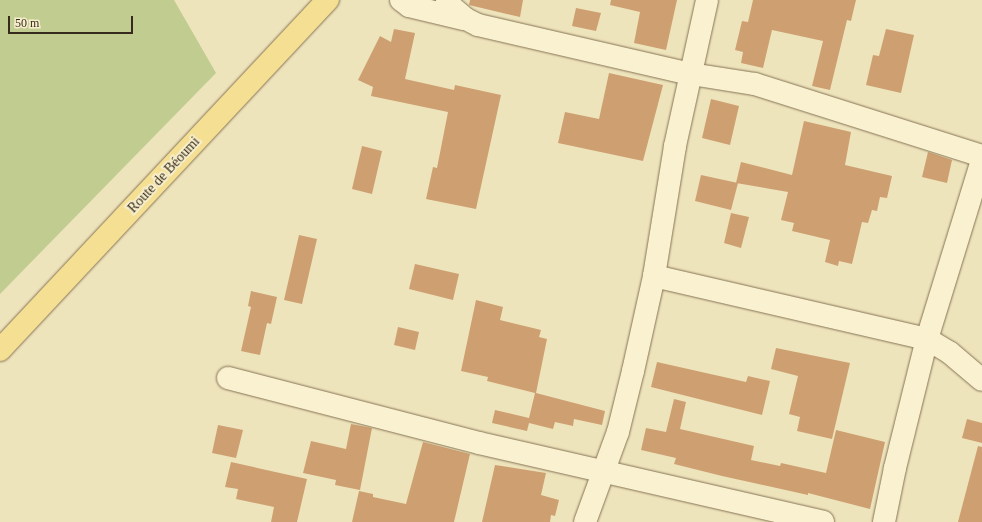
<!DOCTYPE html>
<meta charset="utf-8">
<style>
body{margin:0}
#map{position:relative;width:982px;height:522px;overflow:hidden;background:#eee4bc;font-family:Georgia,serif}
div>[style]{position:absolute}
.green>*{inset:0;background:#c0cc90}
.building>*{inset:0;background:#cea071}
.roads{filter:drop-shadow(0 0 1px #867455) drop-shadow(0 0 1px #867455)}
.minor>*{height:22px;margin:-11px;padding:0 11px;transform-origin:11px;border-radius:11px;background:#f9f1cf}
.major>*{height:22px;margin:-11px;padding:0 11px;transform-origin:11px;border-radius:11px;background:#f4df92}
span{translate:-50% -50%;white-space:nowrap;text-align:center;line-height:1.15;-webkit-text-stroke:4px #f6eecc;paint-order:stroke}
.street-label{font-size:14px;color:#352a1b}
.scale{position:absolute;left:8px;top:16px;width:125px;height:18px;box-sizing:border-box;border:2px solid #352a1b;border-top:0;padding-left:5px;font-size:12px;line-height:14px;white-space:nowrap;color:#352a1b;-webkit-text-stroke:3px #f6eecc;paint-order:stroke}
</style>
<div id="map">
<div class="green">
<i style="clip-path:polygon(0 0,174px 0,216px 73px,0 294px)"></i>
</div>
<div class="building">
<i style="clip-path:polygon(470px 0,523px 0,520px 17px,469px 5px)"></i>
<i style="clip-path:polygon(611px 0,677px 0,666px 50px,634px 43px,640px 12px,610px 5px)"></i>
<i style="clip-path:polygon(753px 0,856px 0,851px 21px,847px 20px,830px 90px,812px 86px,823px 41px,772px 30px,763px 68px,741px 63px,743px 52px,735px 50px,742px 21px,748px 22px)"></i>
<i style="clip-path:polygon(576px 8px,601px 13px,596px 31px,572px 26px)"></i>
<i style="clip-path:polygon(394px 29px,415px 33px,405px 79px,454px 90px,455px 85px,501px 95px,476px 209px,426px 199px,433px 167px,437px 168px,448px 112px,371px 96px,373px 87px,358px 80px,380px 36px,391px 42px)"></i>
<i style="clip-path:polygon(886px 29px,914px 35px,901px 93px,866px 85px,873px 55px,879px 56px)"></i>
<i style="clip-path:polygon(609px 73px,663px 85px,643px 161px,558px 143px,565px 112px,599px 119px)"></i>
<i style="clip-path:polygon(711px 99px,739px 106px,730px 145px,702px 138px)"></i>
<i style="clip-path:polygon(804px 121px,851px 132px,845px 165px,892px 176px,887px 198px,880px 197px,877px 211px,872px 210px,868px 223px,862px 222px,852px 264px,839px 261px,838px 266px,825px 262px,830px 240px,792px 231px,794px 223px,781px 220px,788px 192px,736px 183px,741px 162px,792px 175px)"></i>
<i style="clip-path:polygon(362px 146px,382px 151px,372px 194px,352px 189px)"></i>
<i style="clip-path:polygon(928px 152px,952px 160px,947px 183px,922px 177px)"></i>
<i style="clip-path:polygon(701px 175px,738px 183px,731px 210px,695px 201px)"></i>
<i style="clip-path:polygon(731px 213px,749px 217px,741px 248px,724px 243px)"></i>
<i style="clip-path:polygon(299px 235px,317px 239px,302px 304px,284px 300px)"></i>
<i style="clip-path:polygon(415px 264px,459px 274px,453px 300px,409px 289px)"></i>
<i style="clip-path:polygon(251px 291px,277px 297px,271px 324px,267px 323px,260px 355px,241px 351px,251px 307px,248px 306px)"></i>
<i style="clip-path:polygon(476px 300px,503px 307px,500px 320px,541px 330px,539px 337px,547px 339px,536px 393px,605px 411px,602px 425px,574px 419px,573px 426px,555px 422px,553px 429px,529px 423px,527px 431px,492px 423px,495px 410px,529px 418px,535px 393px,487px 381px,488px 377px,461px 371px)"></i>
<i style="clip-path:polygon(398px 327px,419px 332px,415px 350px,394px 345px)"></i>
<i style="clip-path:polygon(776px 348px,850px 363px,832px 439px,797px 431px,800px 417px,789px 414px,798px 376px,771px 369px)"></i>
<i style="clip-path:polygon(657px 362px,746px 382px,748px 376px,770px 381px,762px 415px,651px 387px)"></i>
<i style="clip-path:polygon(674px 399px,686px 402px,680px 429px,754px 446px,751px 460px,780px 466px,781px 463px,826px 473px,836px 430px,885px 442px,870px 509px,808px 493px,808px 495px,722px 476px,674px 464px,676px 458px,641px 450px,646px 428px,666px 432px)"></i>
<i style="clip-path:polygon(967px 419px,982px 423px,982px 443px,962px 438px)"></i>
<i style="clip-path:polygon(351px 424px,372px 428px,360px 490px,335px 485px,336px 480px,303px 473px,311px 441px,346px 449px)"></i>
<i style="clip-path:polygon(218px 425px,243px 430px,236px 458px,212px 453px)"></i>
<i style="clip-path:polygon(423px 442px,470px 454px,454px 522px,352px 522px,359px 491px,373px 494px,373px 497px,406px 504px)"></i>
<i style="clip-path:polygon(978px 446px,982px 447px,982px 522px,958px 522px)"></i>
<i style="clip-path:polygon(231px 462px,307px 479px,297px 522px,271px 522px,274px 507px,236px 499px,238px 489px,225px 487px)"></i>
<i style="clip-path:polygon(495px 465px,546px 473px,541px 495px,559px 500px,555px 516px,551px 515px,550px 522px,482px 522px)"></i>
</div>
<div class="roads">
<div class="minor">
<i style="left:401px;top:0;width:10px;rotate:37deg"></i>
<i style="left:409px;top:6px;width:56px;rotate:13.5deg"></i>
<i style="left:447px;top:0;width:3px;rotate:90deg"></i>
<i style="left:447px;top:3px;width:25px;rotate:40deg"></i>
<i style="left:466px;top:19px;width:13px;rotate:27deg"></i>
<i style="left:478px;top:25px;width:219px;rotate:13deg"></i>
<i style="left:691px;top:74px;width:65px;rotate:8.9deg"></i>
<i style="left:755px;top:84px;width:238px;rotate:17.6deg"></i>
<i style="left:654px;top:276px;width:280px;rotate:13deg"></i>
<i style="left:927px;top:339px;width:26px;rotate:31deg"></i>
<i style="left:949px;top:352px;width:43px;rotate:40.3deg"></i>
<i style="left:228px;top:378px;width:259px;rotate:14.5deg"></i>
<i style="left:479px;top:443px;width:353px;rotate:12.9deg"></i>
<i style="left:585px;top:522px;width:96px;rotate:-69.9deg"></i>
<i style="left:618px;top:432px;width:63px;rotate:-76.2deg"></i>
<i style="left:633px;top:371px;width:97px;rotate:-77.5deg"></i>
<i style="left:654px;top:276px;width:132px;rotate:-80.8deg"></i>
<i style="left:675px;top:146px;width:149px;rotate:-77.6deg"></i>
<i style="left:884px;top:522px;width:55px;rotate:-78.5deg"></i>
<i style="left:895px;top:468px;width:133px;rotate:-76.1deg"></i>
<i style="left:927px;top:339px;width:187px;rotate:-72.9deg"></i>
</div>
<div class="major">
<i style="left:0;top:350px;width:480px;rotate:-46.9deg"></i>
</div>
</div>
<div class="street-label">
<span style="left:164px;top:175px;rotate:-47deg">Route de Béoumi</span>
</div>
<div class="scale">50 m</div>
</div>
